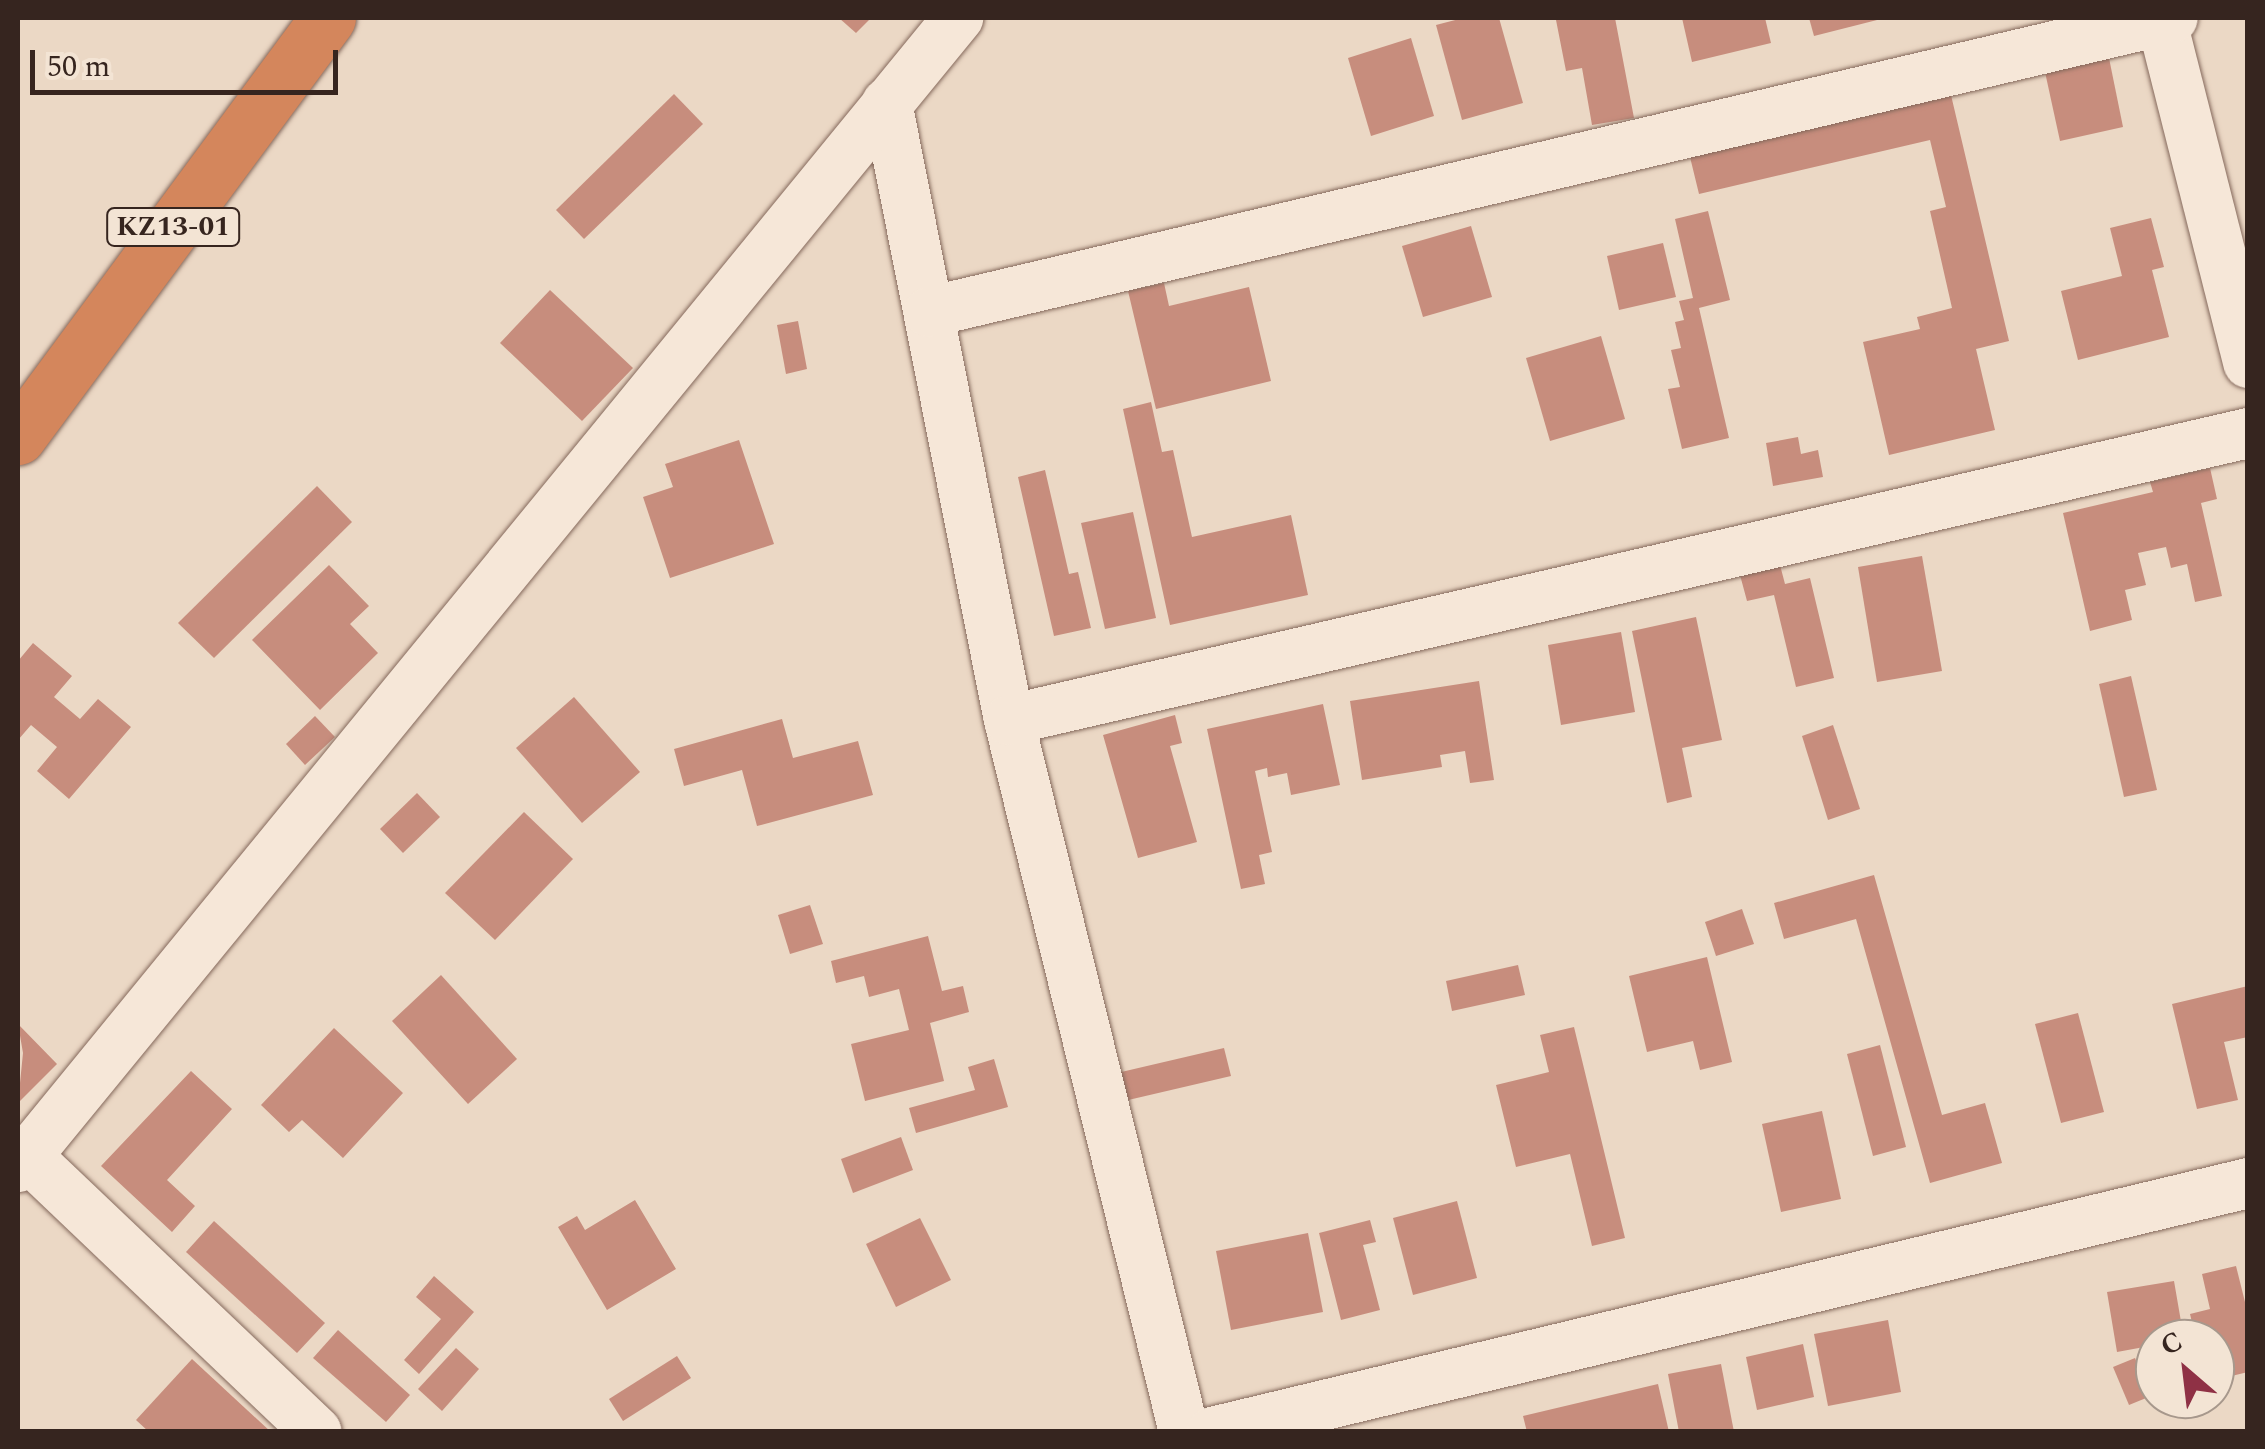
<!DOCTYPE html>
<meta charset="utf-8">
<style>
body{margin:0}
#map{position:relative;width:2265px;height:1449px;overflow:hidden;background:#ebd8c5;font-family:Spectral,serif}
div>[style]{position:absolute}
.building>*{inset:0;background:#c78d7d}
.roads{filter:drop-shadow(0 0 2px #85695c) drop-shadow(0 0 2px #85695c)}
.minor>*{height:50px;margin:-25px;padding:0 25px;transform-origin:25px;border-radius:25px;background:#f6e7d8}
.highway>*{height:55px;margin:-27.5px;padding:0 27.5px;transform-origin:27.5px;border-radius:27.5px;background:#d4865c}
span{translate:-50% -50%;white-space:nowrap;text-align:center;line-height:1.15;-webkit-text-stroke:8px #f3e4d4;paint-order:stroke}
.shield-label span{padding:2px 8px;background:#f3e4d4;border:2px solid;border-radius:8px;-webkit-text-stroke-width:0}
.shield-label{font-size:28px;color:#36251f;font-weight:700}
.frame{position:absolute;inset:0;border:20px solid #36251f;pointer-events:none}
.north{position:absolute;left:2135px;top:1319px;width:100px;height:100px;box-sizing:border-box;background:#f3e4d4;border:2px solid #a7988c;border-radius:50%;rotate:332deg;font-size:28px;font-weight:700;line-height:40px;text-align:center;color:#36251f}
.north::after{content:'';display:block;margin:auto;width:35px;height:45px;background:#8f3145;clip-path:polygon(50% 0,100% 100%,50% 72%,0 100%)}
.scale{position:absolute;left:30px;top:50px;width:308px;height:45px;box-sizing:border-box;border:5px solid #36251f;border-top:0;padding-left:12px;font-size:30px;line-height:35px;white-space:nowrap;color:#36251f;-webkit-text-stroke:8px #f3e4d4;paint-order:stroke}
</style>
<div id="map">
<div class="building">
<i style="clip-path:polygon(839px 18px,871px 18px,856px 33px)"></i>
<i style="clip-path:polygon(1463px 18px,1499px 18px,1523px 103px,1462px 120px,1436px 25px)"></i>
<i style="clip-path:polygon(1567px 18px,1615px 18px,1634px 118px,1592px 125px,1582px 68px,1566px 71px,1556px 20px)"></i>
<i style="clip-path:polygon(1682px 18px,1765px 18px,1771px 43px,1692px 62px)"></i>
<i style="clip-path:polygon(1809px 18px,1881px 18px,1881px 19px,1814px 36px)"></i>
<i style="clip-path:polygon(1411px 38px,1434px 116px,1371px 136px,1348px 58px)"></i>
<i style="clip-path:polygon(2109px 58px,2123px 127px,2060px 141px,2045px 72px)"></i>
<i style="clip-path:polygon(674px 94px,703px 124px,584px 239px,556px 210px)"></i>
<i style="clip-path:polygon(1951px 95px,2009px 341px,1976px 349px,1995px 430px,1889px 455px,1863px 342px,1920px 329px,1917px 317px,1952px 308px,1930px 211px,1946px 207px,1930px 140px,1699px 194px,1690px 157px)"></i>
<i style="clip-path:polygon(1708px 211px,1730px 300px,1699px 308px,1729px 438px,1682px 449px,1668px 389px,1680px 387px,1671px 350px,1681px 348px,1675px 322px,1684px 320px,1679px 301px,1693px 298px,1675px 219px)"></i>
<i style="clip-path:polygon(2151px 218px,2164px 267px,2152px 270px,2169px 337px,2078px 360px,2061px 291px,2122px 276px,2110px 228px)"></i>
<i style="clip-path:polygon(1471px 226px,1492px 297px,1423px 317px,1402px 246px)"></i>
<i style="clip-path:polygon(1663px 243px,1676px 297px,1619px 310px,1607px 256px)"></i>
<i style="clip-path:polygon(1164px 283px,1169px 306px,1249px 287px,1271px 381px,1156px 409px,1128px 291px)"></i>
<i style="clip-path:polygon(550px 290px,633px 368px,582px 421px,500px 343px)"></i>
<i style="clip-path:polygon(798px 321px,807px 369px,786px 374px,777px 325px)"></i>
<i style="clip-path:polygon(1601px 336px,1625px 419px,1550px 441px,1526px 358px)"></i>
<i style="clip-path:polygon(1151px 402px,1162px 452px,1173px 450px,1192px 537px,1291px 515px,1308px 595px,1170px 625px,1123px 409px)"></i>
<i style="clip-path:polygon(1798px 437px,1801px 454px,1818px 450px,1823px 477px,1773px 486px,1766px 443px)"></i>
<i style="clip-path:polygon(739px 440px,774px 544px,670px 578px,643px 497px,673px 487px,665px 464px)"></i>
<i style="clip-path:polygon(2210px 468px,2217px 499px,2201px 503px,2222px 596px,2195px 602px,2187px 564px,2171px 568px,2166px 547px,2138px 553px,2146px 585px,2125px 590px,2132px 620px,2090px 631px,2063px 513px,2153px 492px,2150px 482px)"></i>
<i style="clip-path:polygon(1045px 470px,1069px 574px,1078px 572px,1091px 628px,1054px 636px,1018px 477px)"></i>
<i style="clip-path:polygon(317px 486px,352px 522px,214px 658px,178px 623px)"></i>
<i style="clip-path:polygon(1133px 512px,1156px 618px,1105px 629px,1081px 523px)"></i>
<i style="clip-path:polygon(1922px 556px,1942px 671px,1877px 682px,1858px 567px)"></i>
<i style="clip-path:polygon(329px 565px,369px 606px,350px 624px,378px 653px,320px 710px,252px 640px)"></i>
<i style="clip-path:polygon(1780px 565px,1785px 584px,1810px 578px,1834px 678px,1796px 687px,1774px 595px,1747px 601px,1740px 575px)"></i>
<i style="clip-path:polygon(1696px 617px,1722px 740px,1682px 748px,1692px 797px,1667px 803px,1632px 631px)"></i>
<i style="clip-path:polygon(1621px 632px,1635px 712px,1561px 725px,1548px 645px)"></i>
<i style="clip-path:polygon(33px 643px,72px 676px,54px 697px,80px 719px,98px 699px,131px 727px,69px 799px,37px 771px,57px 747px,31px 725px,18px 740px,18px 661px)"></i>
<i style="clip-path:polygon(2131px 676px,2157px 790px,2124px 797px,2099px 684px)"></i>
<i style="clip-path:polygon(1479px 681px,1494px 780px,1470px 783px,1465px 751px,1440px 755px,1442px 767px,1362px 780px,1350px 701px)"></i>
<i style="clip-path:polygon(574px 697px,640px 772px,582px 823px,516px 748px)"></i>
<i style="clip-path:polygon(1323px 704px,1340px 785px,1291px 795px,1287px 773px,1268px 777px,1267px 768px,1255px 771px,1272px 852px,1259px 855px,1265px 884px,1241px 889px,1207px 729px)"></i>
<i style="clip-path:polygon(1175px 715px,1182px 743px,1170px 746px,1197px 842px,1138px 858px,1103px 735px)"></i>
<i style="clip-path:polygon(315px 716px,335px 737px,305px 765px,286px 744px)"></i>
<i style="clip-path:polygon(782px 719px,793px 758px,858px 741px,873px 795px,757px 826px,742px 770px,684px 786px,674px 749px)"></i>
<i style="clip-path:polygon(1833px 725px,1860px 809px,1828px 820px,1802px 736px)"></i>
<i style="clip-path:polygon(417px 793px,440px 817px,403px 853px,380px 829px)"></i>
<i style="clip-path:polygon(524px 812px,573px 859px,495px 940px,445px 893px)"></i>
<i style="clip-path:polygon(1874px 875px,1942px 1115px,1985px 1103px,2002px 1163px,1930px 1183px,1856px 919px,1784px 939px,1774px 903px)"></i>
<i style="clip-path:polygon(810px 905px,823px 944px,790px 954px,778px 915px)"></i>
<i style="clip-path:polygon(1742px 909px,1754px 944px,1716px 956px,1705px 922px)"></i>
<i style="clip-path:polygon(928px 936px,942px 991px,963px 986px,969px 1012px,930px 1023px,944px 1081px,865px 1101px,851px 1044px,909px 1030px,899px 989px,869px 997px,864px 976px,836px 983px,831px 961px)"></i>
<i style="clip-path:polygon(1707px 957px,1732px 1062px,1700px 1070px,1693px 1041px,1647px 1052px,1629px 976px)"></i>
<i style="clip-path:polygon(1518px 965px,1525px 995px,1452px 1011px,1446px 981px)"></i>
<i style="clip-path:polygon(441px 975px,517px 1059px,468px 1104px,392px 1021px)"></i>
<i style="clip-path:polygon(2248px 986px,2248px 1037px,2224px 1042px,2238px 1100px,2197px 1109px,2172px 1004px)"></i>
<i style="clip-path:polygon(2078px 1013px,2104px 1112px,2061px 1123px,2035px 1024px)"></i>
<i style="clip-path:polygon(18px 1024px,57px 1064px,18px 1103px,23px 1053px)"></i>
<i style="clip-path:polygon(1574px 1027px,1625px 1238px,1592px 1246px,1570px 1154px,1516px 1167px,1496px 1085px,1549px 1072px,1540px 1035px)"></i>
<i style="clip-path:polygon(334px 1028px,403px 1093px,343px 1158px,302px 1120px,289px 1132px,261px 1105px)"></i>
<i style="clip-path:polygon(1880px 1045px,1906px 1147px,1873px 1156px,1847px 1054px)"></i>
<i style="clip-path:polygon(1224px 1048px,1231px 1076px,1124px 1101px,1117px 1073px)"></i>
<i style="clip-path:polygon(994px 1059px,1008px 1107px,916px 1133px,909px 1108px,975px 1090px,968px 1067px)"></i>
<i style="clip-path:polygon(191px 1071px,232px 1109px,167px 1180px,195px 1206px,172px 1232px,101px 1166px)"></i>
<i style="clip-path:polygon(1822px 1111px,1841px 1199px,1781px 1212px,1762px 1124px)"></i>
<i style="clip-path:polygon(901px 1137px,913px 1170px,853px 1193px,841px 1159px)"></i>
<i style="clip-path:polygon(635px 1200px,676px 1269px,607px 1310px,558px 1227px,577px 1216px,585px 1230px)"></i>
<i style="clip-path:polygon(1457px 1201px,1477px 1278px,1413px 1295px,1393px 1218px)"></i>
<i style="clip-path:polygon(920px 1218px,951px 1280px,896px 1307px,866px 1244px)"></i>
<i style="clip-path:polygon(1370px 1220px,1376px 1242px,1363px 1245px,1380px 1310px,1341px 1320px,1319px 1233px)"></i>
<i style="clip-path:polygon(214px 1221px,325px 1323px,297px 1353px,186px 1252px)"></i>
<i style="clip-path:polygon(1308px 1233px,1323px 1312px,1231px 1330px,1216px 1251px)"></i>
<i style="clip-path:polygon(2236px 1266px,2248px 1314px,2248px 1372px,2215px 1380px,2215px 1339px,2196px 1339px,2190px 1314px,2210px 1309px,2202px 1274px)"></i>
<i style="clip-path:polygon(434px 1276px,474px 1312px,419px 1374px,404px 1360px,441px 1319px,416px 1297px)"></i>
<i style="clip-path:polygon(2174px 1281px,2184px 1339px,2155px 1339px,2155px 1345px,2117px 1352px,2107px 1292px)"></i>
<i style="clip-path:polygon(1888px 1320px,1901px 1392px,1828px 1406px,1814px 1334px)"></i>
<i style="clip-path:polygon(338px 1330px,410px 1395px,386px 1422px,313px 1358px)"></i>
<i style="clip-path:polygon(1803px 1344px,1814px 1397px,1757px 1410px,1746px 1357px)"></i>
<i style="clip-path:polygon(456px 1348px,479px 1369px,442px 1411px,418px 1389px)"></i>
<i style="clip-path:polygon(677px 1356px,691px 1378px,623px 1421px,609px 1399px)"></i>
<i style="clip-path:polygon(2135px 1358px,2151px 1396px,2129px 1405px,2113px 1367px)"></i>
<i style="clip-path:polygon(192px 1359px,271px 1432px,149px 1432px,136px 1420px)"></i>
<i style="clip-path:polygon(1721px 1364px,1734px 1432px,1679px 1432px,1668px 1374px)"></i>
<i style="clip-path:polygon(1658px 1384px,1669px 1432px,1527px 1432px,1523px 1416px)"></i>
</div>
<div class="roads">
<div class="minor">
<i style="left:2161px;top:18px;width:356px;rotate:75.8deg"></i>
<i style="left:887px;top:103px;width:629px;rotate:78.82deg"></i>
<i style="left:1009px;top:720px;width:733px;rotate:76.19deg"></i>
<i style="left:929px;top:312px;width:1278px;rotate:-13.3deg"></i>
<i style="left:1009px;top:720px;width:1272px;rotate:-13.04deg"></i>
<i style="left:27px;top:1156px;width:400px;rotate:43.6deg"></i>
<i style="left:18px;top:1167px;width:1485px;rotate:-50.71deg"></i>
<i style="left:1212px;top:1432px;width:1066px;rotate:-13.51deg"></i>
</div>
<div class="highway">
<i style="left:18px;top:437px;width:521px;rotate:-53.5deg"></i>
</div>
</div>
<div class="shield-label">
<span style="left:173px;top:227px">KZ13-01</span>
</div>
<div class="frame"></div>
<div class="north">С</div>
<div class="scale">50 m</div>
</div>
